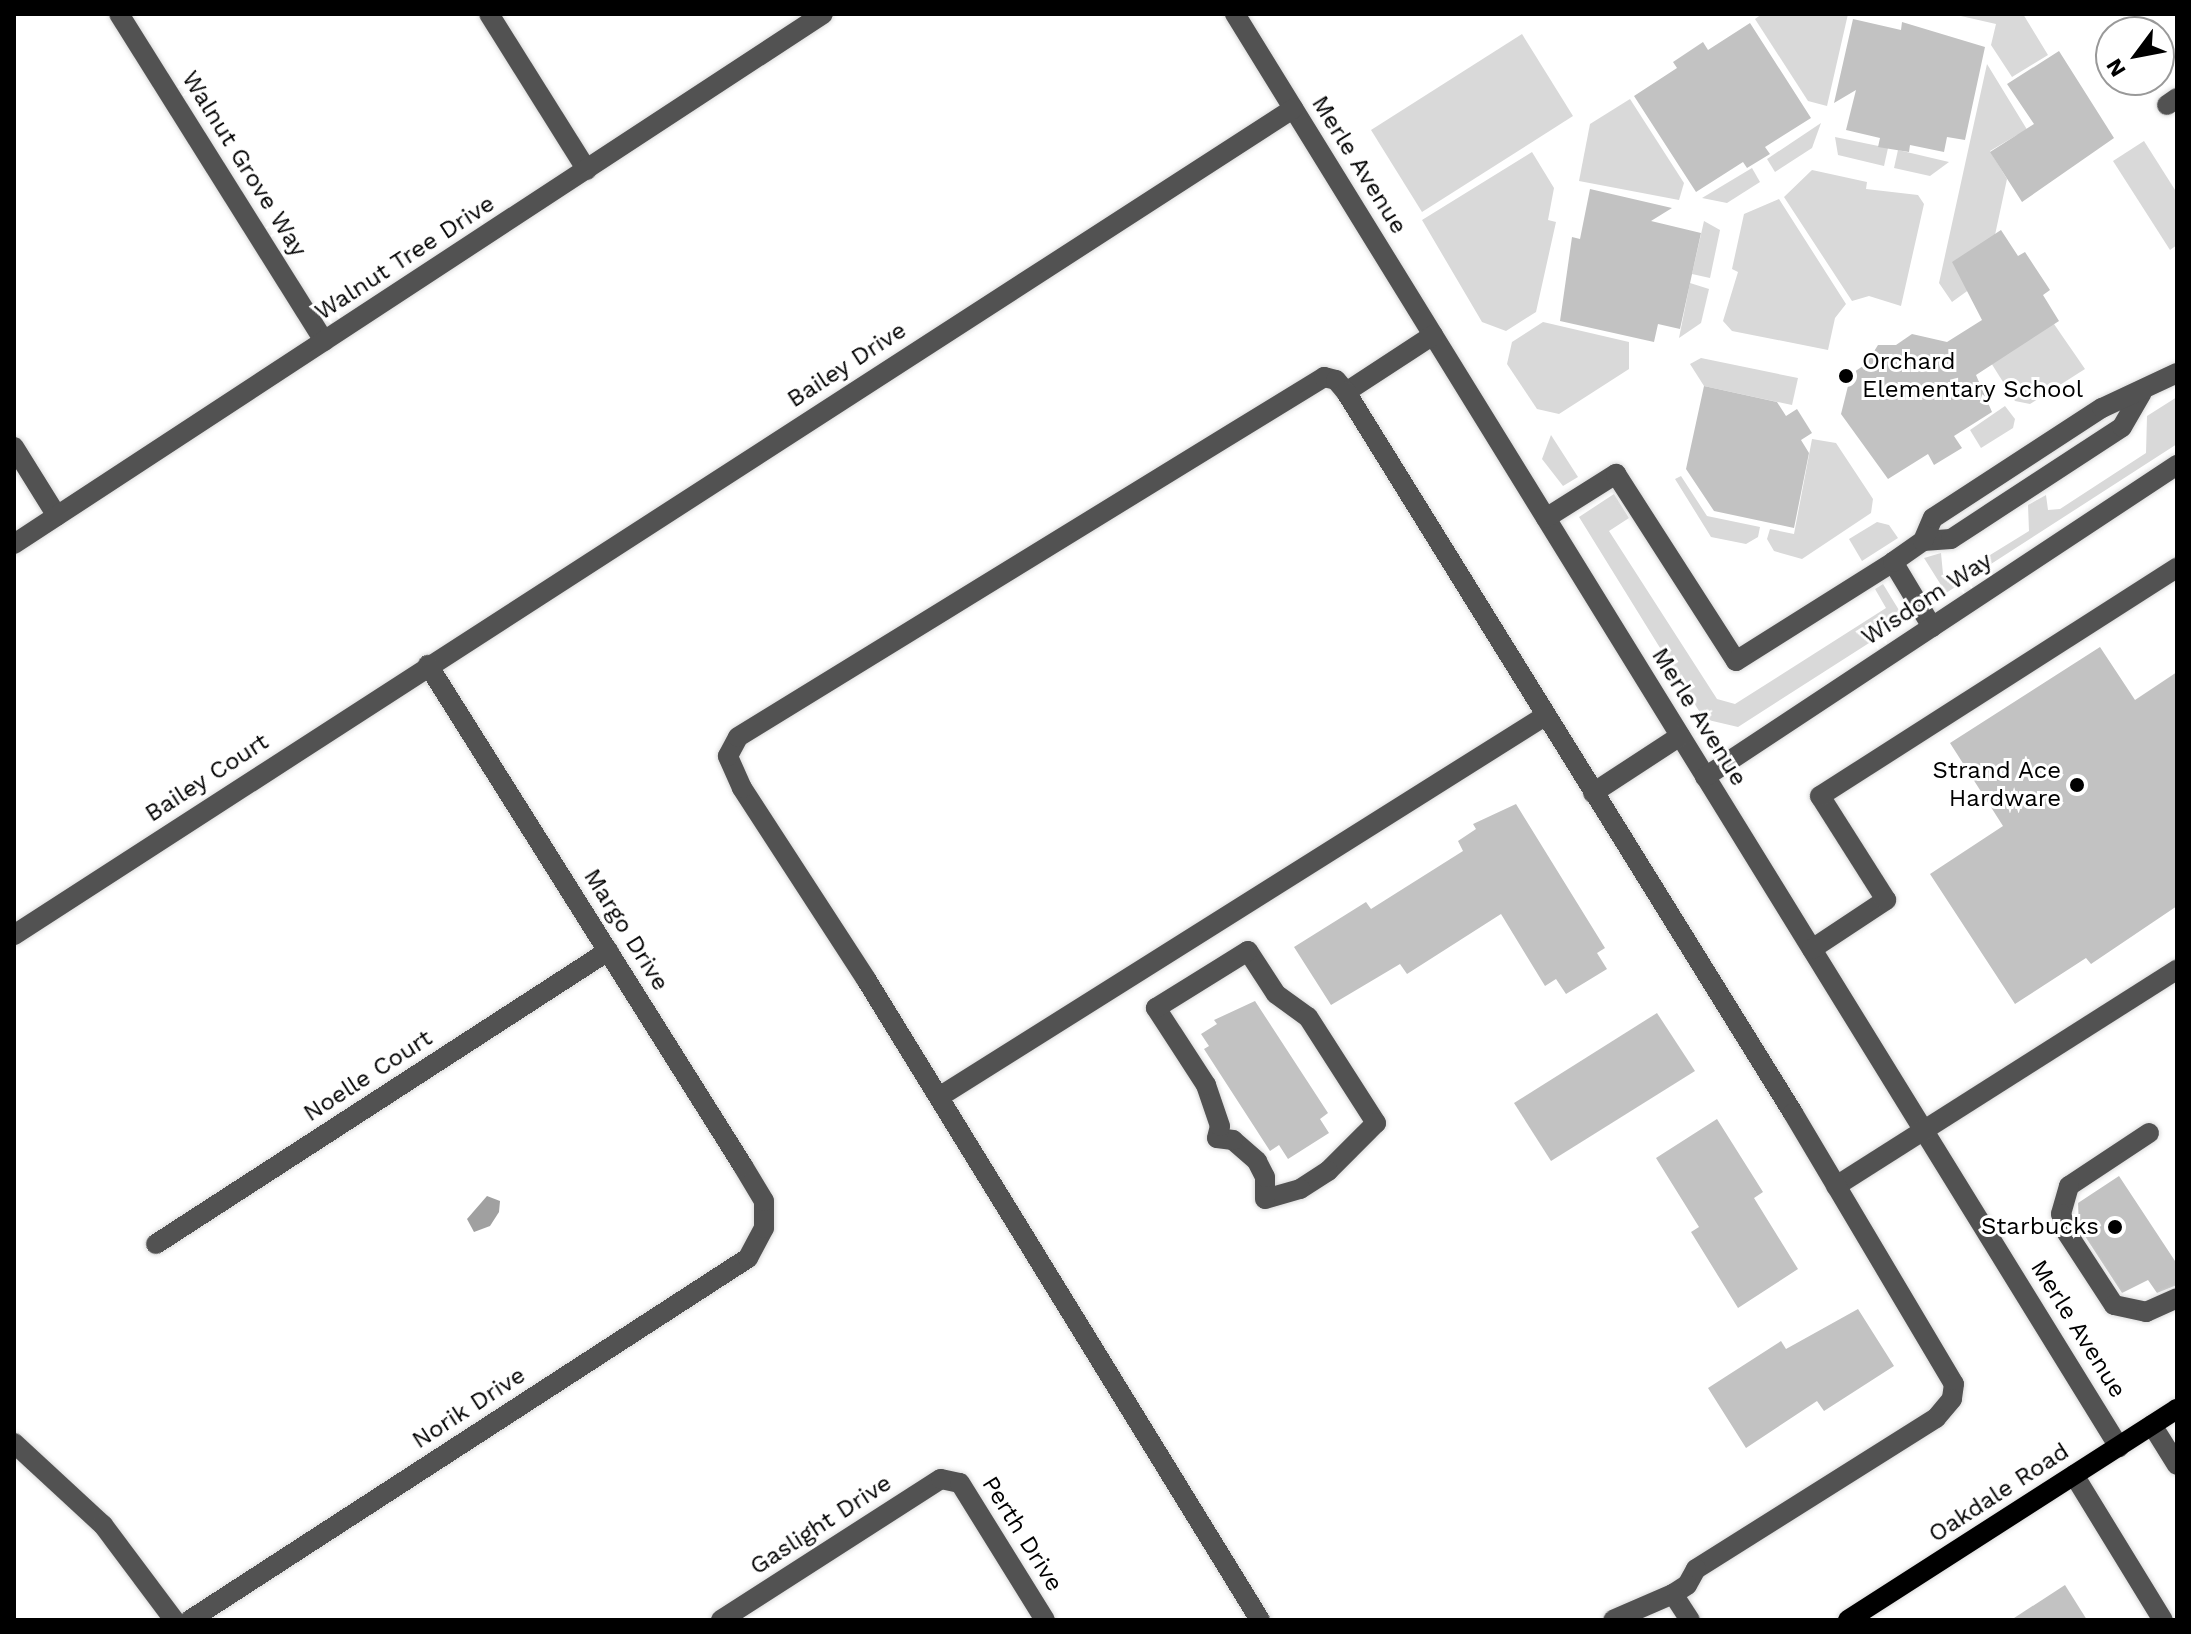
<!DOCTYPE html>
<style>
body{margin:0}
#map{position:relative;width:2191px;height:1634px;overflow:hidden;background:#fff;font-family:"Work Sans",sans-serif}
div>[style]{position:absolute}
.green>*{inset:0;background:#d9d9d9}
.water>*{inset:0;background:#a0a0a0}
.building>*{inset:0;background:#c2c2c2}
.roads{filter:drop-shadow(0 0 2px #dbdbdb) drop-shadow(0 0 2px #dbdbdb)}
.minor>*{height:20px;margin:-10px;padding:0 10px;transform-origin:10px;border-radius:10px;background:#525252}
.major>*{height:20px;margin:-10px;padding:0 10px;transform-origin:10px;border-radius:10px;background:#000}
.dots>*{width:22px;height:22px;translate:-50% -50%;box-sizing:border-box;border:4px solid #fff;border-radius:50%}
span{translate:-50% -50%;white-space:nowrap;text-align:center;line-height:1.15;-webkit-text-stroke:6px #fff;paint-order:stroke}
.street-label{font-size:24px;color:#000}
.poi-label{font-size:24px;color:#000}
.left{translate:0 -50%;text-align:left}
.right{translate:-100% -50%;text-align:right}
.frame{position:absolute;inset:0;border:16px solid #000;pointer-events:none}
.north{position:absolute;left:2095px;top:16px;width:80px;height:80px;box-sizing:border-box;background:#fff;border:2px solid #999;border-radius:50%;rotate:238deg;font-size:22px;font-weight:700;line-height:32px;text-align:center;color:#000}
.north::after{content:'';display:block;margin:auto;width:28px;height:36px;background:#000;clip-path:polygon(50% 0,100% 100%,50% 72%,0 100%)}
</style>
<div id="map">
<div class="green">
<i style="clip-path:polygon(1762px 14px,1848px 14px,1827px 106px,1808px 101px,1755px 19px)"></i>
<i style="clip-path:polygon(1952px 14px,2023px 14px,2048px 55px,2012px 77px,1991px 45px,1996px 24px)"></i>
<i style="clip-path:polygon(1522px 34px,1573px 116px,1422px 212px,1371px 130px)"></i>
<i style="clip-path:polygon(1987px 64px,2042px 154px,2017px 135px,1990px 151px,2007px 179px,1995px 235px,1970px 289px,1952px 302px,1939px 283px)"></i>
<i style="clip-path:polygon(1630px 99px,1684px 183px,1679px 200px,1579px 181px,1590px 124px)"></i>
<i style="clip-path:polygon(1821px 123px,1812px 148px,1775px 172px,1767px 159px)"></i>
<i style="clip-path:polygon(1835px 137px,1888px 148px,1884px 166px,1838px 155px)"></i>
<i style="clip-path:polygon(2144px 141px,2177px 193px,2177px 245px,2170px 250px,2113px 161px)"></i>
<i style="clip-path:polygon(1898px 150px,1949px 162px,1930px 176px,1894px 168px)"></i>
<i style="clip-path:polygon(1532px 152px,1554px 188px,1548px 220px,1556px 222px,1536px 312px,1506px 331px,1482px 322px,1422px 220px)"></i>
<i style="clip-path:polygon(1752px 168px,1760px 182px,1727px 203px,1702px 198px)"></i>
<i style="clip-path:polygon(1812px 170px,1867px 182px,1866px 189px,1918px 195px,1924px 204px,1901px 306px,1869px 296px,1852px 301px,1784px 197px)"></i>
<i style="clip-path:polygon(1779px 199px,1846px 304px,1835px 318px,1828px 350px,1732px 331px,1723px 321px,1738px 272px,1732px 269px,1744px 214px)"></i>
<i style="clip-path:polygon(1704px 221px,1720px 230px,1710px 278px,1692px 274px)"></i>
<i style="clip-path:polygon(1690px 283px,1709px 289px,1701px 323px,1679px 338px)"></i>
<i style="clip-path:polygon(1543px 322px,1629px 342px,1629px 369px,1559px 414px,1537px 409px,1507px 364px,1512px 342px)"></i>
<i style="clip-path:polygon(2054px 324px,2085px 369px,2030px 404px,2015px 401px,1976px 339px)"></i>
<i style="clip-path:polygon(1701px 358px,1798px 378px,1792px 405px,1704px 386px,1690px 364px)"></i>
<i style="clip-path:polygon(2177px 397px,2177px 444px,1946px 593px,1924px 558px,1941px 553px,1943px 574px,1956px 576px,2029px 531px,2028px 505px,2046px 495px,2048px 510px,2060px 509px,2146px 453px,2147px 416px)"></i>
<i style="clip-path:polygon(2005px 406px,2015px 419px,2013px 428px,1981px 448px,1970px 430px)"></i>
<i style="clip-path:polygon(1551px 435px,1578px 477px,1563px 486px,1542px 459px)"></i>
<i style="clip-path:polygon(1812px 439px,1836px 443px,1873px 499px,1871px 513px,1802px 559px,1774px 551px,1767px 539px,1770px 529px,1794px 534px)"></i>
<i style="clip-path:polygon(1681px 476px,1707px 516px,1760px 527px,1758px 537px,1746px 544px,1711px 537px,1675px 479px)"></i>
<i style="clip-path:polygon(1614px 494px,1629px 518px,1609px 531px,1717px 699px,1735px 704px,1886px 608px,1875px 589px,1883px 584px,1905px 620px,1738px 727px,1704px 719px,1579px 517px)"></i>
<i style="clip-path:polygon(1877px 522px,1889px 525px,1898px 538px,1862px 561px,1849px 539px)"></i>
</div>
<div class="water">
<i style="clip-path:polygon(487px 1196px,500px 1201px,499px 1212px,490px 1226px,474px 1232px,467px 1219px)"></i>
</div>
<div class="building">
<i style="clip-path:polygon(1853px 19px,1901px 30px,1902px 22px,1985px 47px,1965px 140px,1947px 137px,1944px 152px,1910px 145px,1909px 152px,1878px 147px,1880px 138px,1846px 130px,1856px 90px,1834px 103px)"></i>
<i style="clip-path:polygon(1750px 23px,1811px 118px,1765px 147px,1770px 154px,1747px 168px,1743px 162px,1696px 192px,1634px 96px,1677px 68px,1673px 62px,1703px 42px,1708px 50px)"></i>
<i style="clip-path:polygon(2059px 51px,2114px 138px,2022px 202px,1990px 152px,2034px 124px,2007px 84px)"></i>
<i style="clip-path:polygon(1590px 189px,1672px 208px,1651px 221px,1701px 233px,1680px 329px,1658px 324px,1654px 342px,1560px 321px,1572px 237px,1580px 239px)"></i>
<i style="clip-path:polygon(2001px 230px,2018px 256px,2025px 252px,2050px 290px,2043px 295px,2059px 321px,1976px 375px,1992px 412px,1954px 436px,1962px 448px,1934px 465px,1928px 454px,1888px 479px,1841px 414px,1851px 374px,1866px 364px,1878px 345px,1896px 345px,1912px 334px,1947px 342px,1982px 320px,1952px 262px)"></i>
<i style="clip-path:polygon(1704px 386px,1777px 402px,1786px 416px,1797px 409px,1812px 433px,1801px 440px,1809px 453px,1794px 528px,1714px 511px,1686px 469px)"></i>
<i style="clip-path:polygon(2100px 647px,2135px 700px,2177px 672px,2177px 906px,2091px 964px,2086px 958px,2015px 1004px,1930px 874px,2003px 826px,1950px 743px)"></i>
<i style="clip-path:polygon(1516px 804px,1605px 948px,1597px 953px,1607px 969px,1566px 994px,1556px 979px,1545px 986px,1501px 914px,1407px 974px,1400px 964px,1331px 1005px,1294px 947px,1366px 902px,1371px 909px,1463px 851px,1458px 841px,1476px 829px,1473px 824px)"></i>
<i style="clip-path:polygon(1255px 1001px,1328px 1113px,1320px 1119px,1329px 1133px,1288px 1159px,1279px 1145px,1270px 1151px,1204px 1049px,1209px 1046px,1201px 1034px,1217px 1024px,1214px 1020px)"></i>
<i style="clip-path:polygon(1657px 1013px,1695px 1071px,1551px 1161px,1514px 1103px)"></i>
<i style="clip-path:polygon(1717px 1119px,1763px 1192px,1754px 1198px,1798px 1269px,1738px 1308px,1691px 1232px,1699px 1227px,1656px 1158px)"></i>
<i style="clip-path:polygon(2119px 1176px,2177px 1264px,2177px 1285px,2157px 1293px,2148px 1280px,2122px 1293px,2079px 1227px,2078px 1203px)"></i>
<i style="clip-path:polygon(1858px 1309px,1894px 1366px,1824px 1411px,1817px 1401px,1746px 1448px,1708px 1388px,1781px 1341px,1786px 1349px)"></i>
<i style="clip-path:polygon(2065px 1585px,2087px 1620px,2011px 1620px)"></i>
</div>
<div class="roads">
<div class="minor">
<i style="left:119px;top:14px;width:386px;rotate:57.9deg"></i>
<i style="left:489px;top:14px;width:184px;rotate:57.9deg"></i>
<i style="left:1235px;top:14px;width:1684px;rotate:58.33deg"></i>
<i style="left:2167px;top:105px;width:12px;rotate:-35deg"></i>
<i style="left:1346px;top:392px;width:104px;rotate:-33.2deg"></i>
<i style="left:14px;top:447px;width:81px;rotate:58.1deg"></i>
<i style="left:1546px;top:518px;width:83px;rotate:-32.2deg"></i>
<i style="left:1616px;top:474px;width:222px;rotate:57.3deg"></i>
<i style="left:1736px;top:661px;width:186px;rotate:-32.2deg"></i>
<i style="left:1893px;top:562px;width:76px;rotate:59deg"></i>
<i style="left:1923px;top:541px;width:28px;rotate:-4deg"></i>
<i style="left:1951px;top:539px;width:204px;rotate:-33.2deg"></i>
<i style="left:2122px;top:427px;width:39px;rotate:-60deg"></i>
<i style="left:14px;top:544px;width:967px;rotate:-33.23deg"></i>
<i style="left:1893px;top:562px;width:37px;rotate:-35deg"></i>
<i style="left:1923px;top:541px;width:25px;rotate:-67deg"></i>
<i style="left:1933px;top:518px;width:202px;rotate:-33.1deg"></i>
<i style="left:2102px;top:408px;width:83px;rotate:-25deg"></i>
<i style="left:1705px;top:777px;width:566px;rotate:-33.47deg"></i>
<i style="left:1593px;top:793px;width:104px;rotate:-33.2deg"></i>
<i style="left:14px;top:935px;width:1523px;rotate:-32.86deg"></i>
<i style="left:1812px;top:949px;width:89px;rotate:-33.5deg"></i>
<i style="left:1886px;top:900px;width:123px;rotate:-122.4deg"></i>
<i style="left:1820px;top:796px;width:424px;rotate:-32.6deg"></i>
<i style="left:1248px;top:951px;width:51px;rotate:56.9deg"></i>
<i style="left:1276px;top:994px;width:39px;rotate:36deg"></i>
<i style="left:1308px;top:1017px;width:126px;rotate:57.3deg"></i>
<i style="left:1376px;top:1123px;width:68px;rotate:135deg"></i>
<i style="left:1328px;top:1171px;width:33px;rotate:147deg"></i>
<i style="left:1300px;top:1189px;width:36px;rotate:164deg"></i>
<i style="left:1265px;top:1199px;width:22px;rotate:-90deg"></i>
<i style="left:1265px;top:1177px;width:18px;rotate:-117deg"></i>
<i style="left:1257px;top:1161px;width:32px;rotate:-139deg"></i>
<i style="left:1233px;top:1140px;width:16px;rotate:-173deg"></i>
<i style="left:1217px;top:1138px;width:12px;rotate:-76deg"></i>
<i style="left:1220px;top:1126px;width:43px;rotate:-108.9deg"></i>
<i style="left:1206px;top:1085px;width:92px;rotate:-123deg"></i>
<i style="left:1156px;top:1008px;width:108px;rotate:-31.8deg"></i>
<i style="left:939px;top:1097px;width:716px;rotate:-32.16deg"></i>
<i style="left:2149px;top:1133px;width:96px;rotate:146.5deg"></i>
<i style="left:2069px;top:1186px;width:29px;rotate:106deg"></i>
<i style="left:2061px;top:1214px;width:20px;rotate:72deg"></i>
<i style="left:2067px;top:1233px;width:86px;rotate:56.9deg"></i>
<i style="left:2114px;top:1305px;width:33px;rotate:12deg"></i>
<i style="left:2146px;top:1312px;width:34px;rotate:-24deg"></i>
<i style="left:1836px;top:1186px;width:404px;rotate:-32.4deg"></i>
<i style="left:156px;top:1244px;width:539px;rotate:-32.95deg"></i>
<i style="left:2152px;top:1425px;width:47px;rotate:58deg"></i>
<i style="left:14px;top:1443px;width:121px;rotate:42.7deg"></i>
<i style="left:103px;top:1525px;width:119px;rotate:53.2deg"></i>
<i style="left:2074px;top:1475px;width:170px;rotate:58.5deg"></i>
<i style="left:1673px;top:1594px;width:31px;rotate:57deg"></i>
<i style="left:190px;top:1620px;width:665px;rotate:-32.97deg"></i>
<i style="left:748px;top:1258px;width:34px;rotate:-62deg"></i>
<i style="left:764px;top:1228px;width:27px;rotate:-90deg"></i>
<i style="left:764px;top:1201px;width:41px;rotate:-121deg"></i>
<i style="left:743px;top:1166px;width:592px;rotate:-122.16deg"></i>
<i style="left:721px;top:1620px;width:261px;rotate:-32.7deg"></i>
<i style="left:941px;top:1479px;width:19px;rotate:12deg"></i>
<i style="left:960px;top:1483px;width:161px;rotate:58.2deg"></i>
<i style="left:1260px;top:1620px;width:752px;rotate:-121.58deg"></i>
<i style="left:866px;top:979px;width:228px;rotate:-123deg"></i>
<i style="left:742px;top:788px;width:35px;rotate:-114deg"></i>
<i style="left:728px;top:756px;width:21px;rotate:-62deg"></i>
<i style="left:738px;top:737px;width:688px;rotate:-31.56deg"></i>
<i style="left:1324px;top:377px;width:12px;rotate:14deg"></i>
<i style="left:1336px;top:380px;width:16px;rotate:50deg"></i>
<i style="left:1346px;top:392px;width:848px;rotate:58.2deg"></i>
<i style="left:1793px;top:1113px;width:315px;rotate:59.3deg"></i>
<i style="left:1954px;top:1384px;width:15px;rotate:98deg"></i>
<i style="left:1952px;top:1399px;width:25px;rotate:130deg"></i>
<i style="left:1936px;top:1418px;width:284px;rotate:147.8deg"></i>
<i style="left:1696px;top:1569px;width:18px;rotate:119deg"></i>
<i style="left:1687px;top:1585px;width:17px;rotate:147deg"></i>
<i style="left:1673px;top:1594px;width:65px;rotate:156.6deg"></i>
</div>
<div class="major">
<i style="left:1848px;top:1620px;width:391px;rotate:-32.7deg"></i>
</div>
</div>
<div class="dots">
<i style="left:1846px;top:376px;background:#000"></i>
<i style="left:2077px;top:785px;background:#000"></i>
<i style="left:2115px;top:1227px;background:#000"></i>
</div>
<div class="street-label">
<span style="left:244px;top:164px;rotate:58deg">Walnut Grove Way</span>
<span style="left:1359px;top:165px;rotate:58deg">Merle Avenue</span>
<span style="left:405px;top:258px;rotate:-33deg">Walnut Tree Drive</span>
<span style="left:847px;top:365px;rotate:-33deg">Bailey Drive</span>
<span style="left:1927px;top:599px;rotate:-33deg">Wisdom Way</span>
<span style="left:1699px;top:717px;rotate:58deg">Merle Avenue</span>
<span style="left:207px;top:778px;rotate:-33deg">Bailey Court</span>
<span style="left:626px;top:930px;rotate:58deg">Margo Drive</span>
<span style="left:368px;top:1076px;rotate:-33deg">Noelle Court</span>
<span style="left:2078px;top:1329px;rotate:58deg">Merle Avenue</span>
<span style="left:469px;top:1408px;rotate:-33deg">Norik Drive</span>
<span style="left:1999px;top:1493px;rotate:-33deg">Oakdale Road</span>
<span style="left:821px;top:1525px;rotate:-33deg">Gaslight Drive</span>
<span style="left:1022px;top:1534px;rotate:58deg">Perth Drive</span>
</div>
<div class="poi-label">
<span class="left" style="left:1862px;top:376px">Orchard<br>Elementary School</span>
<span class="right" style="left:2061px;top:785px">Strand Ace<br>Hardware</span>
<span class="right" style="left:2099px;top:1227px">Starbucks</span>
</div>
<div class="frame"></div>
<div class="north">N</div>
</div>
